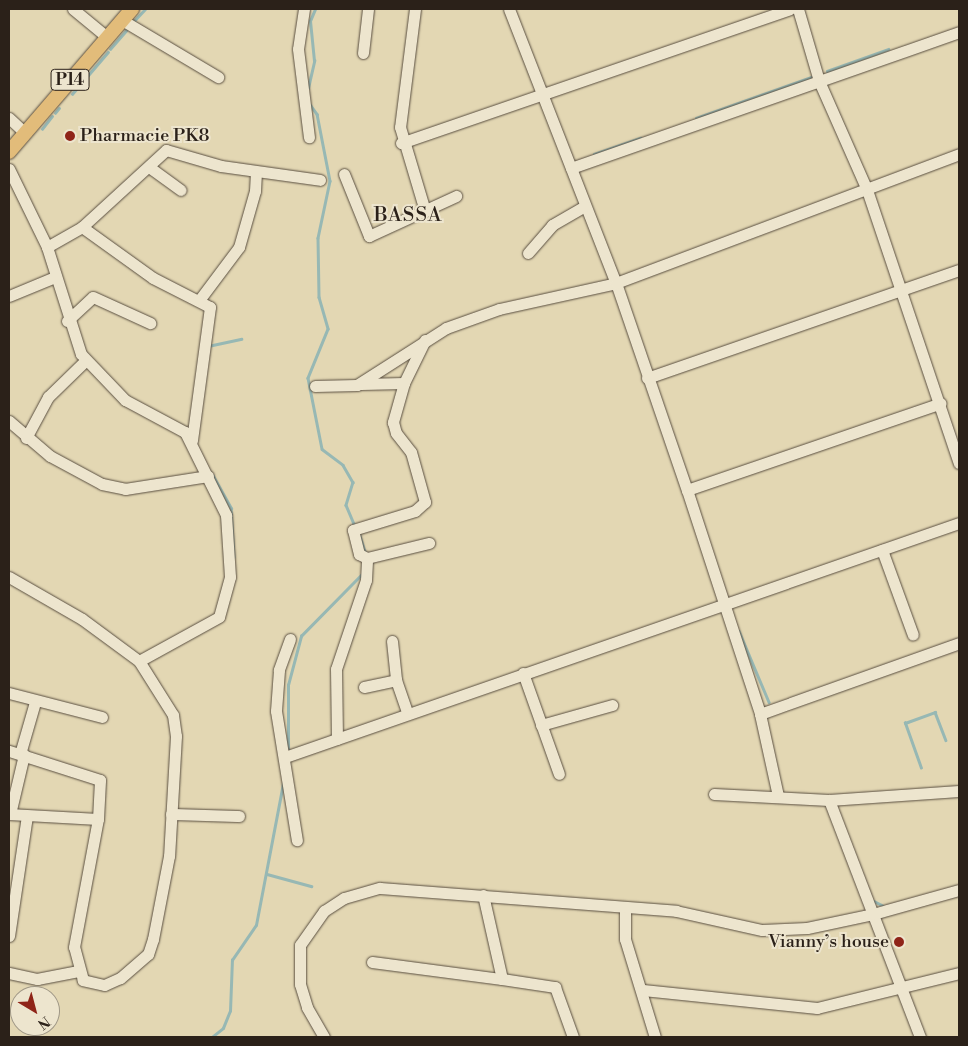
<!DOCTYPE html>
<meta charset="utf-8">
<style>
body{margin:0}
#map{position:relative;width:968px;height:1046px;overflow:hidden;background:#e3d7b3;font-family:"Libre Bodoni",serif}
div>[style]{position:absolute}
.stream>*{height:2.5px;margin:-1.25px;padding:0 1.25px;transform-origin:1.25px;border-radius:1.25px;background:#97b8b4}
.roads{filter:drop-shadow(0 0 1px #594e40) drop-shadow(0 0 1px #594e40)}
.minor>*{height:11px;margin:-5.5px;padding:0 5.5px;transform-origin:5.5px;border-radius:5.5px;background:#ede5ce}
.major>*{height:14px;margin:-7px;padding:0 7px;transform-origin:7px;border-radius:7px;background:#e2bc7a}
.dots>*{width:14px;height:14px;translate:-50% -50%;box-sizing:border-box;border:2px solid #ede5ce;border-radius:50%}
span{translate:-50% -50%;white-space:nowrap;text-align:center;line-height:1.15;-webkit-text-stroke:4px #ede5ce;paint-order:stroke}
.shield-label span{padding:1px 4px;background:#ede5ce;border:1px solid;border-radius:4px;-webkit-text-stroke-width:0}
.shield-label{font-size:16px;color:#2b2119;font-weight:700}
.poi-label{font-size:18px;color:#2b2119}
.left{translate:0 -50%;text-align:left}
.right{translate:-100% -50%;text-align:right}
.quarter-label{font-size:20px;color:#2b2119;letter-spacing:1px}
.frame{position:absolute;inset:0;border:10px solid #2b2119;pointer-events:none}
.north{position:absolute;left:10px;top:986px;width:50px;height:50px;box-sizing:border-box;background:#ede5ce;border:1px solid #9f9786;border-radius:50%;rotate:143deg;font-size:14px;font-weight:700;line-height:20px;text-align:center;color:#2b2119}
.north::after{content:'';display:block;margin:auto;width:18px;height:22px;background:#8f2418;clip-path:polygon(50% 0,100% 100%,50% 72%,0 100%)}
</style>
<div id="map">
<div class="stream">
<i style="left:132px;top:23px;width:19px;rotate:-47deg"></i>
<i style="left:110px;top:49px;width:29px;rotate:-49deg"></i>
<i style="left:827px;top:71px;width:65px;rotate:-19.8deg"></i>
<i style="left:308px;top:88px;width:28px;rotate:-77deg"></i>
<i style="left:314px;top:61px;width:40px;rotate:-95.7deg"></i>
<i style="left:310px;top:21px;width:13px;rotate:-67deg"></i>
<i style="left:72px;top:94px;width:55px;rotate:-49.4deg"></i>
<i style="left:309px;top:103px;width:14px;rotate:54deg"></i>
<i style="left:317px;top:114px;width:68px;rotate:79deg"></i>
<i style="left:330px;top:181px;width:58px;rotate:101.9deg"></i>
<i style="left:318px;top:238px;width:59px;rotate:89deg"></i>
<i style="left:319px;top:297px;width:33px;rotate:74deg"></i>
<i style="left:328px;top:329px;width:53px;rotate:112.2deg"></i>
<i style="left:308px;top:378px;width:72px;rotate:78.8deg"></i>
<i style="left:322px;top:449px;width:26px;rotate:37deg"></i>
<i style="left:343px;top:465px;width:20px;rotate:60deg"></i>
<i style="left:353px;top:482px;width:24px;rotate:107deg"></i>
<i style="left:346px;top:505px;width:23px;rotate:67deg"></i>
<i style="left:55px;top:113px;width:6px;rotate:-51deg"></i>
<i style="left:696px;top:118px;width:122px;rotate:-19.6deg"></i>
<i style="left:42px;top:129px;width:16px;rotate:-52deg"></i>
<i style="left:594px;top:154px;width:49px;rotate:-19.2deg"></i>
<i style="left:208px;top:346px;width:34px;rotate:-12deg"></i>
<i style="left:213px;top:475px;width:38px;rotate:61deg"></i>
<i style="left:231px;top:508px;width:49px;rotate:86.5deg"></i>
<i style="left:359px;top:533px;width:22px;rotate:72deg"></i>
<i style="left:739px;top:631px;width:77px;rotate:67.1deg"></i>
<i style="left:288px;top:753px;width:68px;rotate:-90deg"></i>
<i style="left:288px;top:685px;width:51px;rotate:-75.1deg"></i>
<i style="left:301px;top:636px;width:86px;rotate:-45.5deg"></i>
<i style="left:921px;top:768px;width:48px;rotate:-109.6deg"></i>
<i style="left:905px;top:723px;width:32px;rotate:-20deg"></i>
<i style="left:935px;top:712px;width:30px;rotate:69deg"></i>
<i style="left:267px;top:874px;width:46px;rotate:15.3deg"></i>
<i style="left:874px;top:901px;width:9px;rotate:27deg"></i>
<i style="left:212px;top:1037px;width:14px;rotate:-39deg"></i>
<i style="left:223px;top:1028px;width:18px;rotate:-68deg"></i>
<i style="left:230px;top:1011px;width:51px;rotate:-87.8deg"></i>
<i style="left:232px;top:960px;width:42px;rotate:-55.6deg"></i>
<i style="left:256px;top:925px;width:145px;rotate:-79.2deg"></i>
</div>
<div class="roads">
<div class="minor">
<i style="left:73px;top:9px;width:44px;rotate:39.5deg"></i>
<i style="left:304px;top:9px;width:40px;rotate:98.5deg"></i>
<i style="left:298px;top:49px;width:89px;rotate:82.9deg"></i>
<i style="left:415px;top:9px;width:119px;rotate:97.2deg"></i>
<i style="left:400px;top:127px;width:88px;rotate:73.4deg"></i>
<i style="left:509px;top:9px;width:294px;rotate:68.7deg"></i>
<i style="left:616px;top:283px;width:219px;rotate:71.1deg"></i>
<i style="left:687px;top:490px;width:236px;rotate:71.9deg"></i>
<i style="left:760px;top:714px;width:84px;rotate:77.6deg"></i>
<i style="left:798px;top:9px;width:75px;rotate:73.7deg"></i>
<i style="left:819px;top:81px;width:119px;rotate:66.2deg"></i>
<i style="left:867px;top:190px;width:288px;rotate:71.4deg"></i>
<i style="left:122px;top:20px;width:112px;rotate:30.7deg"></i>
<i style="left:363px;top:53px;width:44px;rotate:-83.5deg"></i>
<i style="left:9px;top:118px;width:22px;rotate:43deg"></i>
<i style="left:401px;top:143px;width:411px;rotate:-19deg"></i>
<i style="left:149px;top:167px;width:39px;rotate:36deg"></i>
<i style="left:571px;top:168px;width:411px;rotate:-19.3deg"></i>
<i style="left:9px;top:169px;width:87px;rotate:64deg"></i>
<i style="left:47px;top:247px;width:112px;rotate:72.4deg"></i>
<i style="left:81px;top:354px;width:64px;rotate:46.3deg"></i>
<i style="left:125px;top:400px;width:68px;rotate:28.1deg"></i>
<i style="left:185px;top:432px;width:93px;rotate:63.7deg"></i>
<i style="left:226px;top:515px;width:62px;rotate:86.3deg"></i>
<i style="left:230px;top:577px;width:41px;rotate:105.4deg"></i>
<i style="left:219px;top:617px;width:91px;rotate:151.2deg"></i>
<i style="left:344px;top:174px;width:67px;rotate:68deg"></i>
<i style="left:369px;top:236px;width:96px;rotate:-24.7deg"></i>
<i style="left:82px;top:227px;width:87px;rotate:35.7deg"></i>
<i style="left:153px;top:278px;width:64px;rotate:27deg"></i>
<i style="left:210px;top:307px;width:135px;rotate:97.7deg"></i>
<i style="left:47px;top:247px;width:40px;rotate:-29.7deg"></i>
<i style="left:82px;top:227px;width:114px;rotate:-42.5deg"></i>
<i style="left:166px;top:150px;width:57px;rotate:16.2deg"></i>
<i style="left:221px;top:166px;width:100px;rotate:8deg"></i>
<i style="left:528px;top:253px;width:37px;rotate:-49deg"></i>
<i style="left:552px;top:225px;width:38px;rotate:-30deg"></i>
<i style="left:9px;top:296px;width:50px;rotate:-22.4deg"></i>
<i style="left:200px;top:299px;width:65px;rotate:-53.1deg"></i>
<i style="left:239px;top:247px;width:58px;rotate:-74.1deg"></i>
<i style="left:255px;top:191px;width:19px;rotate:-87deg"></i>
<i style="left:67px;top:321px;width:35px;rotate:-43deg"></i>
<i style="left:93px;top:297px;width:63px;rotate:24.5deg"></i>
<i style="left:425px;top:340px;width:48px;rotate:116deg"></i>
<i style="left:404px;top:383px;width:41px;rotate:105.8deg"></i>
<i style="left:393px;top:422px;width:11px;rotate:75deg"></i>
<i style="left:396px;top:433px;width:24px;rotate:52deg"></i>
<i style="left:411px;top:452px;width:52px;rotate:74.4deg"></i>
<i style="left:425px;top:502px;width:13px;rotate:138deg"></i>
<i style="left:415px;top:511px;width:65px;rotate:163deg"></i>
<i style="left:353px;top:530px;width:25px;rotate:76deg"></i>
<i style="left:359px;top:554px;width:9px;rotate:27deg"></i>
<i style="left:367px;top:558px;width:64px;rotate:-13.6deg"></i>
<i style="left:647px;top:378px;width:330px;rotate:-19.1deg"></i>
<i style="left:361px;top:384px;width:43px;rotate:-1.3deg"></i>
<i style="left:315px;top:386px;width:42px;rotate:-1.4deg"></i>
<i style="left:357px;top:385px;width:106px;rotate:-32.6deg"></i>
<i style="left:446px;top:328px;width:56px;rotate:-19.7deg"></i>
<i style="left:499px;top:309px;width:120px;rotate:-12.5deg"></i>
<i style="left:616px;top:283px;width:366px;rotate:-20.6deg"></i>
<i style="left:9px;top:421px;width:54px;rotate:40.5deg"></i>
<i style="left:50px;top:456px;width:59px;rotate:28.3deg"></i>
<i style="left:102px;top:484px;width:24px;rotate:12deg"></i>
<i style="left:125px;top:489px;width:84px;rotate:-8.9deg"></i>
<i style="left:26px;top:438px;width:47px;rotate:-61.8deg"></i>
<i style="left:48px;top:397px;width:52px;rotate:-44.2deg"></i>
<i style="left:687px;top:490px;width:268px;rotate:-18.9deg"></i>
<i style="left:882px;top:550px;width:90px;rotate:70deg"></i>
<i style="left:9px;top:577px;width:84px;rotate:29.9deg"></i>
<i style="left:82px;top:619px;width:71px;rotate:36.4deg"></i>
<i style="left:139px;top:661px;width:64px;rotate:57.8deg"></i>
<i style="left:173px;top:715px;width:21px;rotate:82deg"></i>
<i style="left:176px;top:736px;width:120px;rotate:93.3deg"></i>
<i style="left:169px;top:856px;width:85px;rotate:100.9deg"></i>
<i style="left:153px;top:939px;width:16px;rotate:108deg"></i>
<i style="left:148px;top:954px;width:37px;rotate:139deg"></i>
<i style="left:120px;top:978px;width:17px;rotate:156deg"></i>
<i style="left:104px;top:985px;width:22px;rotate:-167deg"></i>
<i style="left:83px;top:980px;width:34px;rotate:-105deg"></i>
<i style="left:74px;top:947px;width:130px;rotate:-79.4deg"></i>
<i style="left:98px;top:819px;width:39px;rotate:-87deg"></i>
<i style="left:100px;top:780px;width:96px;rotate:-162.3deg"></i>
<i style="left:290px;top:639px;width:33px;rotate:110deg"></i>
<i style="left:279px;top:670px;width:41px;rotate:94.2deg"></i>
<i style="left:276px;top:711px;width:131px;rotate:80.8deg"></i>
<i style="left:392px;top:641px;width:39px;rotate:84deg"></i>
<i style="left:396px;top:680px;width:36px;rotate:71deg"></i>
<i style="left:523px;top:673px;width:107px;rotate:70.4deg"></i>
<i style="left:364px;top:687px;width:33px;rotate:-12deg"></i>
<i style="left:9px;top:693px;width:96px;rotate:14.5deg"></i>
<i style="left:760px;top:714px;width:211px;rotate:-19.6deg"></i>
<i style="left:541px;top:725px;width:74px;rotate:-15.7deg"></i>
<i style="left:337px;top:739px;width:70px;rotate:-90.8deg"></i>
<i style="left:336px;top:669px;width:94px;rotate:-71.4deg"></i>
<i style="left:366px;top:580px;width:22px;rotate:-87deg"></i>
<i style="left:20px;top:754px;width:54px;rotate:-73.9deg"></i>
<i style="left:285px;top:757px;width:713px;rotate:-19.15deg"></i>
<i style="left:714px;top:794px;width:115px;rotate:3deg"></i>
<i style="left:829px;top:800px;width:130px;rotate:-4deg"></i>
<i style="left:829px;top:800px;width:254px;rotate:69deg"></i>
<i style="left:9px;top:814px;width:89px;rotate:3.2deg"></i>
<i style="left:10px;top:814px;width:61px;rotate:-76.7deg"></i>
<i style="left:171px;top:814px;width:68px;rotate:1.7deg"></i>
<i style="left:625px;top:909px;width:30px;rotate:90deg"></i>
<i style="left:625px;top:939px;width:102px;rotate:73deg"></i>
<i style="left:9px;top:936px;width:121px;rotate:-81.5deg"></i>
<i style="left:372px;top:962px;width:131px;rotate:7.5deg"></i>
<i style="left:502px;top:979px;width:86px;rotate:-102.7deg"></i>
<i style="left:9px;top:973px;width:29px;rotate:12deg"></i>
<i style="left:37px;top:979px;width:42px;rotate:-11deg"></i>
<i style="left:502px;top:979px;width:54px;rotate:8.6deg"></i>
<i style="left:555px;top:987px;width:53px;rotate:70.2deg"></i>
<i style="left:643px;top:990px;width:175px;rotate:5.9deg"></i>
<i style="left:817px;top:1008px;width:146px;rotate:-13.8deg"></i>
<i style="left:324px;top:1037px;width:34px;rotate:-120deg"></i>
<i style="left:307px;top:1007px;width:24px;rotate:-107deg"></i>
<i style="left:300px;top:984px;width:39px;rotate:-90deg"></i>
<i style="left:300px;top:945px;width:42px;rotate:-54.8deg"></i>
<i style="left:324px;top:911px;width:24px;rotate:-33deg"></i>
<i style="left:344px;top:898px;width:37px;rotate:-16deg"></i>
<i style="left:380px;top:888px;width:297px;rotate:4.4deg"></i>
<i style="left:676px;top:911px;width:88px;rotate:12.5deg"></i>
<i style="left:762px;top:930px;width:45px;rotate:-2.5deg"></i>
<i style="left:807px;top:928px;width:67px;rotate:-12deg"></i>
<i style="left:873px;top:914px;width:89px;rotate:-15.6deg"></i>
</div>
<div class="major">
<i style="left:9px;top:152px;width:189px;rotate:-49.3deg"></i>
</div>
</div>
<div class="dots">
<i style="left:70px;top:136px;background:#8f2418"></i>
<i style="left:899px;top:942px;background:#8f2418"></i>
</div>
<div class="shield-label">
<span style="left:70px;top:80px">P14</span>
</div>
<div class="poi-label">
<span class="left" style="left:80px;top:136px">Pharmacie PK8</span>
<span class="right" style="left:889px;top:942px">Vianny’s house</span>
</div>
<div class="quarter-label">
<span style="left:408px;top:215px">BASSA</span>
</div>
<div class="frame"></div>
<div class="north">N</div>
</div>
